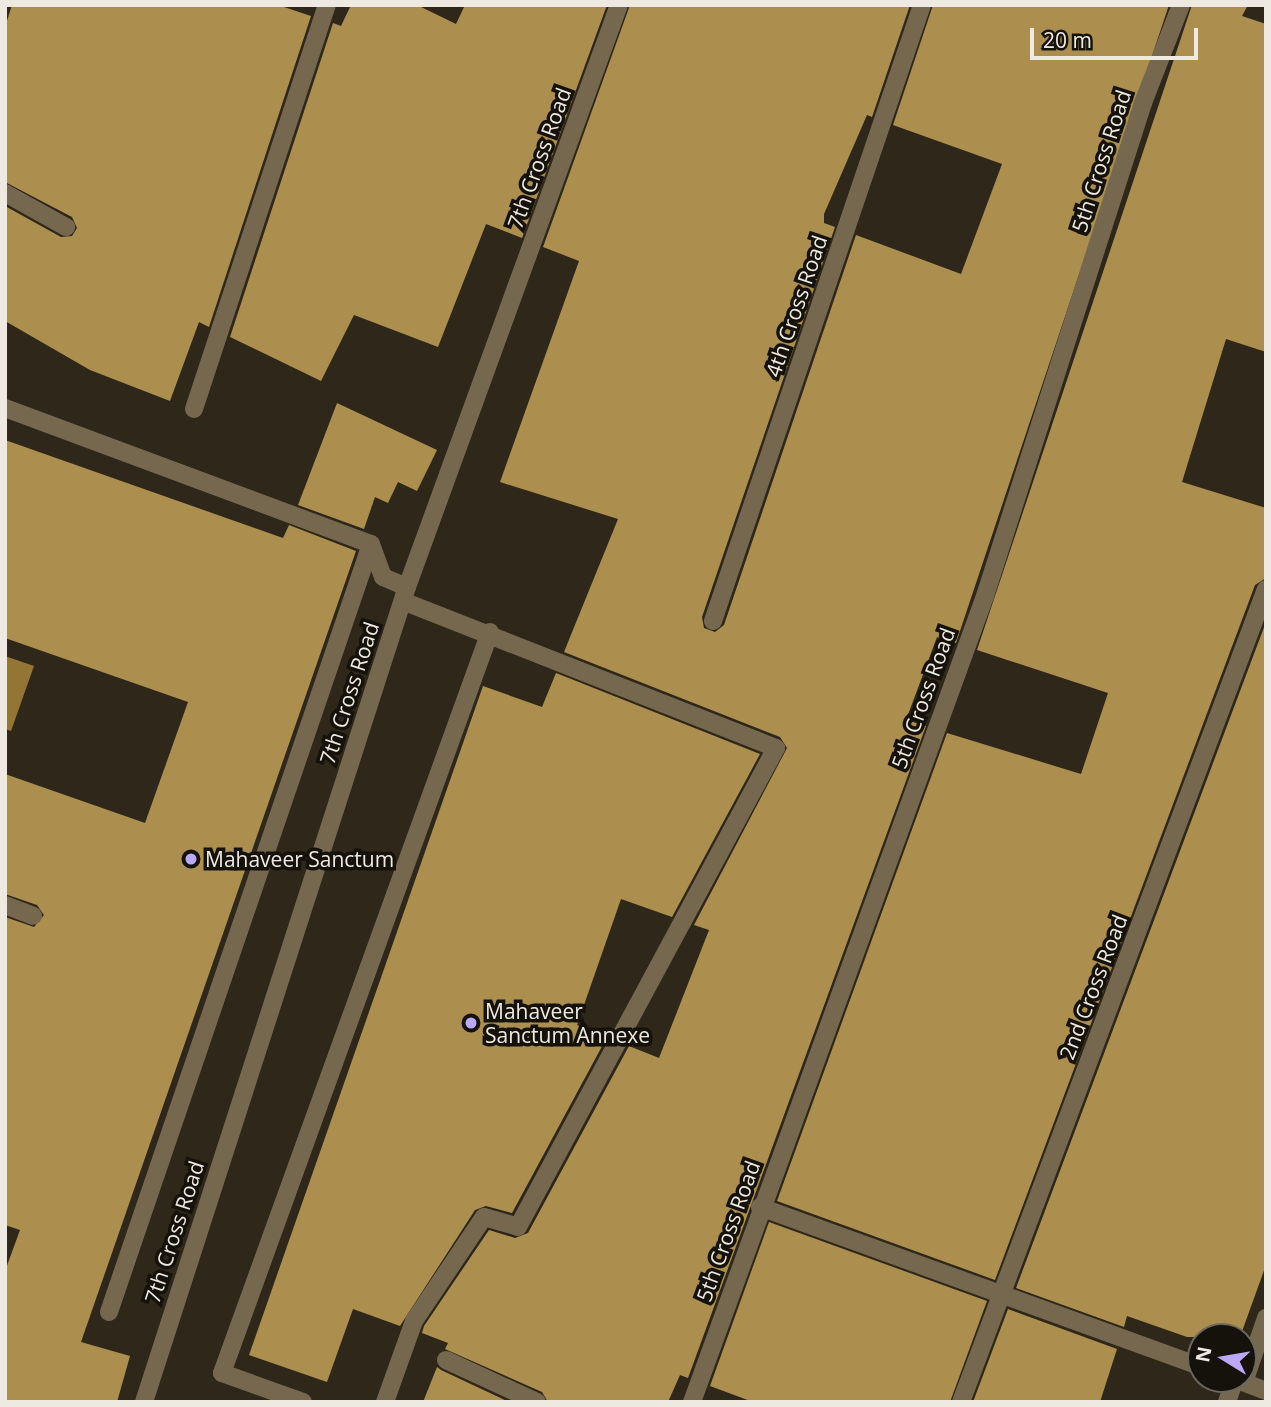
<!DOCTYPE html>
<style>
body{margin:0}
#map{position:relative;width:1271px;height:1407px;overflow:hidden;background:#2f281a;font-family:"Open Sans",sans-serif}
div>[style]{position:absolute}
.water>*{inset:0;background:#937636}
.building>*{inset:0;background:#ac8f4f}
.street>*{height:18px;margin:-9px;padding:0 9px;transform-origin:9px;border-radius:9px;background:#75684f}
.dots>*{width:19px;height:19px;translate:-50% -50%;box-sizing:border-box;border:4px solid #15120b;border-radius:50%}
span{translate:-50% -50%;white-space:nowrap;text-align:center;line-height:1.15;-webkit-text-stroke:7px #15120b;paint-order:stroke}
.street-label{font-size:21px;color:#efeae1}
.poi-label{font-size:21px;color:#efeae1}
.left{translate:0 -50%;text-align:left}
.frame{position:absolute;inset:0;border:7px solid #efeae1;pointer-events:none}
.north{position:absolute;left:1187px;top:1323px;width:70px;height:70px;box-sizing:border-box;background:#15120b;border:2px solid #6c6861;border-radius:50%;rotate:281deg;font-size:19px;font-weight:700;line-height:28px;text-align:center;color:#efeae1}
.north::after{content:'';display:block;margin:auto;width:24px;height:32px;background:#bca9f5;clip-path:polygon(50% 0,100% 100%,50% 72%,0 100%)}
.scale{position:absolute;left:1030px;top:28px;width:168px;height:32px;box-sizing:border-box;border:4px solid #efeae1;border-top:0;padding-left:9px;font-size:21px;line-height:24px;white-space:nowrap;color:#efeae1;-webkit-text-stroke:5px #15120b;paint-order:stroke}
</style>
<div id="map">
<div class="water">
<i style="clip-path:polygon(5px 656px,34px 666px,11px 731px,5px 729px)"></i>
</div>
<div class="building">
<i style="clip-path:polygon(12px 5px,278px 5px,311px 16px,209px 327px,199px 322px,170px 401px,90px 370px,5px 321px,5px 206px,61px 237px,72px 236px,77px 228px,72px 217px,5px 182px,5px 27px)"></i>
<i style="clip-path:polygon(351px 5px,417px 5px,456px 24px,465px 5px,607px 5px,522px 238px,486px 224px,438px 347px,354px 315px,321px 381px,230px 337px,333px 23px,341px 26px)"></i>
<i style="clip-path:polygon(630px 5px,910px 5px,872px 117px,867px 115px,824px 214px,824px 223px,835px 227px,702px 617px,704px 628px,715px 632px,724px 625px,856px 235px,961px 274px,1002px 164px,893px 125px,933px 5px,1169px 5px,956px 643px,937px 637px,906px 720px,926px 726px,688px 1378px,680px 1375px,668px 1402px,548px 1402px,542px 1392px,445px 1349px,448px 1343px,422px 1333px,424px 1326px,489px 1230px,515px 1238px,528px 1233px,629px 1046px,659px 1058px,709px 930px,694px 925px,787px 748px,780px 737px,564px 652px,618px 519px,500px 482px,579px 261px,543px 247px)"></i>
<i style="clip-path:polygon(1192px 5px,1248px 5px,1242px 16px,1266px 24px,1266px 352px,1226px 339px,1182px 482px,1266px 508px,1266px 578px,1255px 585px,995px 1280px,777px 1201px,947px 733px,1081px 774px,1108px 693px,977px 650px)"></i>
<i style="clip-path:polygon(337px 403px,437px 450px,417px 491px,398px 482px,388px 503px,375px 497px,364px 529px,298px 505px)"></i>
<i style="clip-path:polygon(5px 440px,283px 538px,289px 525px,356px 551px,81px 1342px,130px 1356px,117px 1402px,5px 1402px,5px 1271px,20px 1230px,5px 1225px,5px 917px,34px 927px,44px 915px,37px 905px,5px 894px,5px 774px,145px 823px,188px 702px,5px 638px)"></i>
<i style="clip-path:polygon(1266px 622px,1266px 1265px,1240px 1337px,1187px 1337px,1127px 1316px,1124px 1327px,1016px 1288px)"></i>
<i style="clip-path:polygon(556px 673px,760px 754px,672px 917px,621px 899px,577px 1025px,607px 1037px,512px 1213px,486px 1206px,475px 1210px,400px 1326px,353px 1309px,327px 1382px,249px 1355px,483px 686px,542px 707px)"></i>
<i style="clip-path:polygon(769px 1222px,987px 1301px,950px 1402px,753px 1402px,710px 1386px)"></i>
<i style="clip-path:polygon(1008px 1309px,1117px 1349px,1100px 1402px,973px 1402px)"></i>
<i style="clip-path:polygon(437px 1367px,441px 1370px,509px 1402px,423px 1402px)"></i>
</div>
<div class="street">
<i style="left:5px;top:193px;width:70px;rotate:29.1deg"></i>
<i style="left:5px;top:408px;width:390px;rotate:20.4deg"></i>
<i style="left:371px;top:544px;width:35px;rotate:70deg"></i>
<i style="left:383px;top:577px;width:26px;rotate:23deg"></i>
<i style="left:194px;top:409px;width:425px;rotate:-71.8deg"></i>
<i style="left:713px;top:621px;width:650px;rotate:-71.26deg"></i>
<i style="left:5px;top:905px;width:30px;rotate:21deg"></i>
<i style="left:760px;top:1207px;width:469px;rotate:19.9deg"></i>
<i style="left:109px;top:1312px;width:811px;rotate:-71.16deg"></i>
<i style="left:446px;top:1360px;width:100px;rotate:24.8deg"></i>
<i style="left:1235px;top:1379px;width:33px;rotate:21deg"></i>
<i style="left:1244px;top:1382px;width:68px;rotate:-71deg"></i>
<i style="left:144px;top:1402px;width:856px;rotate:-72.12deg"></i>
<i style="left:407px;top:587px;width:619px;rotate:-69.99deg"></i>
<i style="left:303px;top:1402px;width:86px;rotate:-160.3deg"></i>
<i style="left:222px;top:1373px;width:788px;rotate:-70.12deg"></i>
<i style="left:385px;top:1402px;width:86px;rotate:-70.3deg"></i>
<i style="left:414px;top:1321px;width:125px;rotate:-56.1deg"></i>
<i style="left:484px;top:1217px;width:35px;rotate:16deg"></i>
<i style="left:518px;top:1227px;width:544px;rotate:-61.69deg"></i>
<i style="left:776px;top:748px;width:401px;rotate:-158.5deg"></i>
<i style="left:692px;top:1402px;width:858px;rotate:-70.02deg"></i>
<i style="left:985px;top:596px;width:518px;rotate:-72.23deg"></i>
<i style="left:1143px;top:103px;width:105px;rotate:-68.8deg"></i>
<i style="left:961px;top:1402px;width:868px;rotate:-69.44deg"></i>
<i style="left:1227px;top:1402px;width:24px;rotate:-71deg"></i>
</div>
<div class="dots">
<i style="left:191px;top:859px;background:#bca9f5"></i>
<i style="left:471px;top:1023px;background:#bca9f5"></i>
</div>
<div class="street-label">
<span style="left:539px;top:158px;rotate:-70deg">7th Cross Road</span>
<span style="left:1101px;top:161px;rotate:-72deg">5th Cross Road</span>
<span style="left:796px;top:306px;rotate:-71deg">4th Cross Road</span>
<span style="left:349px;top:693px;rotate:-72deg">7th Cross Road</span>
<span style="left:923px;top:698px;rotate:-70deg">5th Cross Road</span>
<span style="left:1093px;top:987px;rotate:-69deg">2nd Cross Road</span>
<span style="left:728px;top:1231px;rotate:-70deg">5th Cross Road</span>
<span style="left:174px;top:1232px;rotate:-72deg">7th Cross Road</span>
</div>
<div class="poi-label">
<span class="left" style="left:205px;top:859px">Mahaveer Sanctum</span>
<span class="left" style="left:485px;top:1023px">Mahaveer<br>Sanctum Annexe</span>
</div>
<div class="frame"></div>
<div class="north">N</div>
<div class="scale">20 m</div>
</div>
